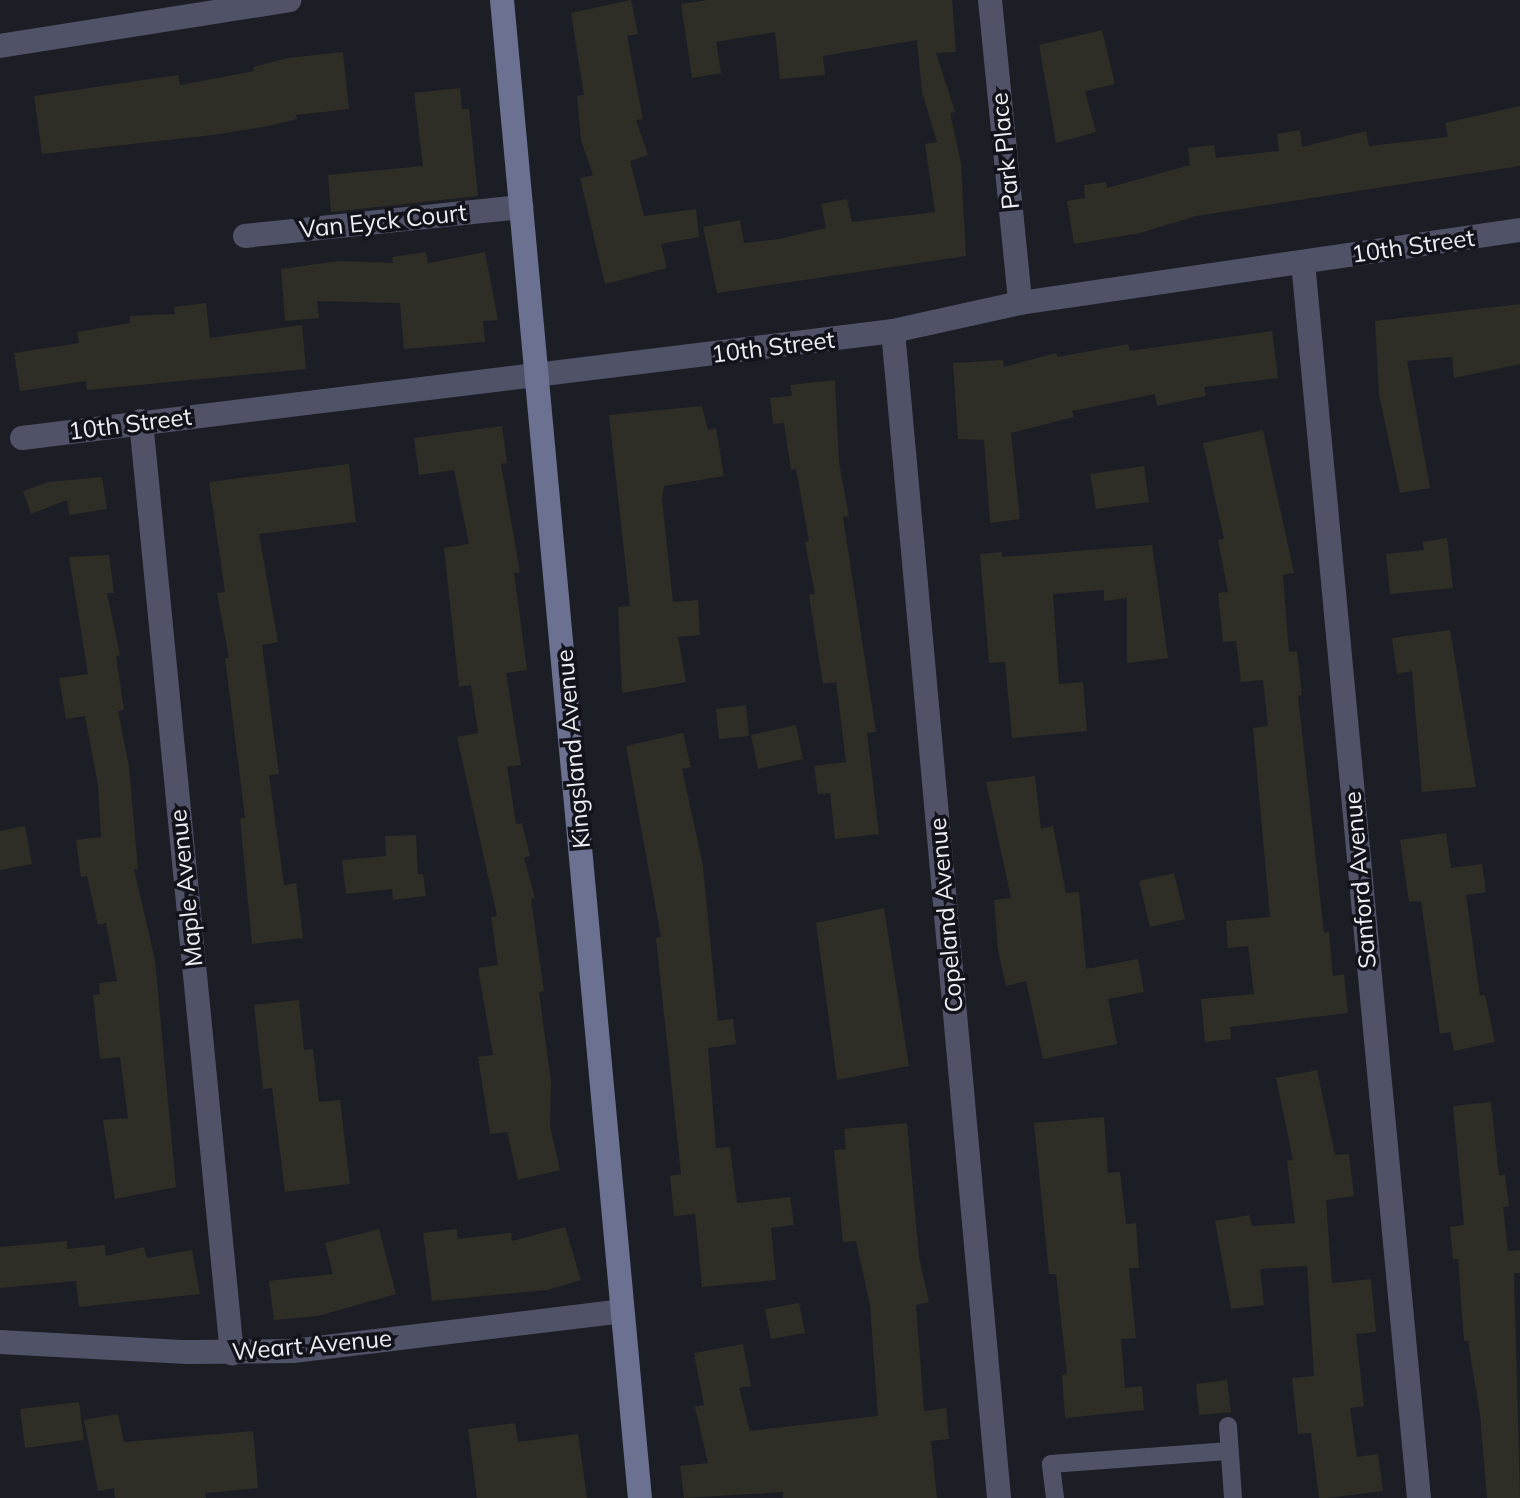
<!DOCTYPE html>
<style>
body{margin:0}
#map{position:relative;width:1520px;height:1498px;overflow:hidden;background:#1c1e25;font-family:Mulish,sans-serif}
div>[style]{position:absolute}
.building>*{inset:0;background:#2e2e26}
.service>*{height:18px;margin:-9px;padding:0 9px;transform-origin:9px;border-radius:9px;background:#505368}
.minor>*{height:24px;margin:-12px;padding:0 12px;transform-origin:12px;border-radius:12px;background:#505368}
.secondary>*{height:24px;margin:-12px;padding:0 12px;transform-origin:12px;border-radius:12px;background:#6c7192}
span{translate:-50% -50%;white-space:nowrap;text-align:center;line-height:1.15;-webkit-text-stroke:7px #13141b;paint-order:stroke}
.street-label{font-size:24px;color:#edeef3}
</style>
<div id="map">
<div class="building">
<i style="clip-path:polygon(631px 0,638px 34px,627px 36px,643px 119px,636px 120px,648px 155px,630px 161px,644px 216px,696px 209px,699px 237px,661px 244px,667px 268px,605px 284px,580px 178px,593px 175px,581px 140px,577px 96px,584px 95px,571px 13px)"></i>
<i style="clip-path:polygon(709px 0,952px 0,956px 52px,936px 53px,955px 112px,950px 113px,961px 163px,966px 256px,717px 293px,703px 227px,740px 220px,744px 243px,779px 239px,826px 228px,821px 204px,847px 199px,852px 222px,935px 212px,925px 144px,937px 142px,922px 92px,917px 40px,823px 56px,825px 75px,780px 79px,775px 32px,716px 42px,721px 73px,692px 78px,681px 4px)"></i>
<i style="clip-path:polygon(1102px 30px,1115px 84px,1085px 91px,1096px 132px,1056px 143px,1039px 45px)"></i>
<i style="clip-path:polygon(343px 52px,349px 109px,296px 115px,297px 119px,269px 126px,213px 135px,42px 154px,34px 96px,178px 75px,180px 85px,254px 71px,253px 67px,288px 58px)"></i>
<i style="clip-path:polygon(460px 88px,462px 109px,469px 109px,478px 196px,331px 212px,328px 175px,423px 166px,414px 93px)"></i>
<i style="clip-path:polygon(1520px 106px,1520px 166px,1196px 216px,1140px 233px,1074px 244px,1067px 201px,1085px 198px,1084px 185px,1106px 182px,1107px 188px,1190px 165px,1188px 148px,1214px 145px,1216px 158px,1279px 151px,1277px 134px,1300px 130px,1302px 147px,1366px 131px,1369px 146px,1448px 137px,1445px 123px)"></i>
<i style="clip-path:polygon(426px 252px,428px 263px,485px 252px,498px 320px,483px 321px,485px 342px,404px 349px,400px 303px,317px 301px,319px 318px,285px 321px,281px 269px,339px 261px,393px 263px,392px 257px)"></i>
<i style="clip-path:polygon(206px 303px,210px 338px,302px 325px,306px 369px,87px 390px,86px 381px,20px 391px,14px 353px,79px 343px,77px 332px,130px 323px,130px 316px,175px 314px,174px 307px)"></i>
<i style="clip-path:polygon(1520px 304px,1520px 364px,1454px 378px,1452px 357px,1407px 361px,1430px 488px,1400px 493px,1379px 395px,1375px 321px)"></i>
<i style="clip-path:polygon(1272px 331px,1278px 378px,1204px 387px,1206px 396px,1157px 406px,1155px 394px,1072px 411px,1074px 417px,1011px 433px,1020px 519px,990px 523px,984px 440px,958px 439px,953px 363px,1003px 360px,1004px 367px,1056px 353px,1058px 357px,1128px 344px,1130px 351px)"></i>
<i style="clip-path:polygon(835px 380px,839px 463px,849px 516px,843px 517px,876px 732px,867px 733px,879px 834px,835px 839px,830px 793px,818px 794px,814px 766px,846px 762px,836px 682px,823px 684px,809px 595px,815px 594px,805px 542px,809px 541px,796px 469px,791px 470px,784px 423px,773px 424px,770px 398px,792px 396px,790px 385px)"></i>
<i style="clip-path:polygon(702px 406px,708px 430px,716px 428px,724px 476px,664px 486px,662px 499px,673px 602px,698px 600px,700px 635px,678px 637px,686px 682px,622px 693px,618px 607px,630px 606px,609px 415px)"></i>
<i style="clip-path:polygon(502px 426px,507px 463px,501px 464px,520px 572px,514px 573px,527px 670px,506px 673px,521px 765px,507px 767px,516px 824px,522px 823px,530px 856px,524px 858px,535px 898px,531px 899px,544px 991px,539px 992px,551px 1082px,550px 1126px,560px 1170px,518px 1180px,507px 1132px,490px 1134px,478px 1057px,493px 1055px,478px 968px,498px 965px,491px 917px,497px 916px,457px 737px,478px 733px,471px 685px,459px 687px,444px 548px,469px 544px,454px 470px,419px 475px,414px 438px)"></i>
<i style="clip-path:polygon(1263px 430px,1294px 573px,1283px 575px,1289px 652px,1297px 651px,1302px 695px,1298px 696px,1324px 933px,1329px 932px,1333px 976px,1344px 974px,1348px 1013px,1230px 1027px,1231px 1039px,1205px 1042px,1201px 999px,1254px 994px,1248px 946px,1228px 948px,1226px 921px,1270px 917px,1253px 728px,1268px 726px,1263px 680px,1241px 682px,1236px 641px,1223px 642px,1218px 593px,1228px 592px,1218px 540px,1224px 539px,1203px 443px)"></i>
<i style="clip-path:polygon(349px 464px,356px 522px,259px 534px,278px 642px,262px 645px,279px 774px,269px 775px,284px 885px,296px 883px,303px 938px,252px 944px,240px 818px,245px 818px,225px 658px,229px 658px,217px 593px,225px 592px,209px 482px)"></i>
<i style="clip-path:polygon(1144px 466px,1149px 502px,1096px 509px,1090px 474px)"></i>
<i style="clip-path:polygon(102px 477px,107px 509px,69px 515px,67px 500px,31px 514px,23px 491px,48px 482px)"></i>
<i style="clip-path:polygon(1447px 538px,1453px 588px,1390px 594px,1386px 554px,1424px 550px,1422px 542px)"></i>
<i style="clip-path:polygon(1152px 545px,1168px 658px,1127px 663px,1127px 598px,1104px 601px,1104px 590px,1053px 594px,1059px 684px,1083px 682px,1087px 731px,1012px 738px,1005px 662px,989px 663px,980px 554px,1002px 552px,1002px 557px)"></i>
<i style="clip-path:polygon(109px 555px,114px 593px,107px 593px,120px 655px,116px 656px,124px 710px,118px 711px,129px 767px,138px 869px,134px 869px,155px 960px,176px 1187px,115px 1199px,103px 1120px,128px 1118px,120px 1057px,100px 1059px,93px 995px,100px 994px,99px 983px,117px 981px,106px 923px,98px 925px,87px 876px,81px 877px,76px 840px,101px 837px,98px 785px,85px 716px,66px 719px,59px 678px,88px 674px,69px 557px)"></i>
<i style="clip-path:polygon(1450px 630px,1476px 787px,1422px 792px,1412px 671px,1397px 674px,1392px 638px)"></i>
<i style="clip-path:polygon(746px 705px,749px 736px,719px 739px,716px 709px)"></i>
<i style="clip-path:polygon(796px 725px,803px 759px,758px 769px,751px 735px)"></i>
<i style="clip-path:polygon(683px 733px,691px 767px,682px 769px,703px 866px,718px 1021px,733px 1019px,736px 1044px,708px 1048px,716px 1148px,730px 1147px,737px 1203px,790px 1197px,794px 1225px,771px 1228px,776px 1280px,702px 1287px,695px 1214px,674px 1216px,670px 1176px,681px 1174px,656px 938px,661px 937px,626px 746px)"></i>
<i style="clip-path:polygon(1035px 776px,1041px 829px,1053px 826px,1066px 893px,1079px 892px,1086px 969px,1138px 959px,1144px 992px,1108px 999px,1117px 1044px,1043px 1059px,1026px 981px,1006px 986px,998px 950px,994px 900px,1011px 898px,986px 782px)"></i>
<i style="clip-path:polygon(25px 826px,32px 864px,0 870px,0 831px)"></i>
<i style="clip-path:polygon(1446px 833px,1451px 868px,1482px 864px,1486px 892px,1466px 895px,1480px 996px,1485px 995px,1495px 1042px,1454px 1051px,1450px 1032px,1440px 1034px,1421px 901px,1409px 902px,1400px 840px)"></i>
<i style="clip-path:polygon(416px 835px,418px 874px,423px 874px,426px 896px,393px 900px,392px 889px,346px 894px,342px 860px,386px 856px,385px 836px)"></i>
<i style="clip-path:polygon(1174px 873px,1185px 919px,1150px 927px,1139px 881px)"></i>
<i style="clip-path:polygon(884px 908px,909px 1066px,837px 1080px,816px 923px)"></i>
<i style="clip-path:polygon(299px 1000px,304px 1050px,313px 1049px,319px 1102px,340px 1100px,350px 1184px,285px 1192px,272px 1088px,263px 1089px,254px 1005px)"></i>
<i style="clip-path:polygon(1317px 1070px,1335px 1155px,1349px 1154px,1354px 1196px,1326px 1200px,1332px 1283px,1371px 1279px,1376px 1332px,1356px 1334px,1364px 1406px,1350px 1408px,1357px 1457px,1378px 1454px,1383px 1491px,1328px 1498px,1319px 1498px,1311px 1433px,1298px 1434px,1292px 1378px,1314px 1376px,1307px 1266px,1260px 1269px,1264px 1305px,1231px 1309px,1215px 1221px,1249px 1215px,1252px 1226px,1295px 1223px,1287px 1161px,1293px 1160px,1276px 1078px)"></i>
<i style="clip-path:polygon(1491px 1102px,1499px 1175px,1505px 1175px,1509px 1206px,1503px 1207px,1508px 1251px,1520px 1250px,1520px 1273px,1514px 1273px,1520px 1498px,1487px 1498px,1480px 1414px,1468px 1341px,1464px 1341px,1458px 1259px,1453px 1259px,1450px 1227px,1464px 1225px,1453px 1106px)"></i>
<i style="clip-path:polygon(1104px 1117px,1108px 1173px,1120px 1172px,1126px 1224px,1136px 1223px,1139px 1268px,1129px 1268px,1136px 1338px,1121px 1339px,1125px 1388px,1142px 1386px,1144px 1410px,1065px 1418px,1062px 1375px,1067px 1374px,1056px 1274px,1049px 1274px,1034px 1123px)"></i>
<i style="clip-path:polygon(907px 1123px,919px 1257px,929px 1302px,916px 1305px,924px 1411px,946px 1408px,949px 1439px,931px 1441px,937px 1498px,783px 1498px,783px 1492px,684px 1498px,680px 1466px,708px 1463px,695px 1407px,704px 1405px,694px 1353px,743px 1344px,751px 1386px,739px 1388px,750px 1431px,878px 1416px,870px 1305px,856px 1241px,843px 1242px,834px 1150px,846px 1149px,844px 1129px)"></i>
<i style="clip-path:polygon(565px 1227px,581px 1280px,547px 1290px,432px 1301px,423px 1233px,457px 1229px,458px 1239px,511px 1233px,512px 1241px)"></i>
<i style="clip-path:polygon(379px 1229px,396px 1294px,318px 1316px,274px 1320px,269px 1281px,333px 1274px,325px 1243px)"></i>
<i style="clip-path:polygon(67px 1241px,67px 1249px,105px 1245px,106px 1256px,144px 1247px,147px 1258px,192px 1250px,200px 1294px,79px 1307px,76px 1281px,0 1288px,0 1247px)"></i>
<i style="clip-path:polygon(799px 1303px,805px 1333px,771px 1339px,765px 1309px)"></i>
<i style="clip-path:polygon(1227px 1380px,1231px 1412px,1199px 1415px,1196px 1384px)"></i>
<i style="clip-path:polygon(79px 1402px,84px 1440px,25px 1448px,20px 1409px)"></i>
<i style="clip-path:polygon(118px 1414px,124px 1442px,253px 1431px,258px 1488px,205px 1493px,206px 1498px,115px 1498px,114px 1488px,98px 1491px,84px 1420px)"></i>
<i style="clip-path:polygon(515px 1423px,518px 1442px,578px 1434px,587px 1498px,477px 1498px,468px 1429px)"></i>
</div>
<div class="service">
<i style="left:1228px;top:1426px;width:72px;rotate:86deg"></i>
<i style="left:1055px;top:1498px;width:34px;rotate:-97deg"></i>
<i style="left:1051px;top:1464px;width:179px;rotate:-4.2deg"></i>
</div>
<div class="minor">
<i style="left:990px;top:0;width:304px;rotate:84.3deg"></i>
<i style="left:0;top:46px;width:293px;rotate:-9deg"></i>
<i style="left:245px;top:236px;width:278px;rotate:-6deg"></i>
<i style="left:1303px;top:262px;width:1241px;rotate:84.64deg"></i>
<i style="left:893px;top:331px;width:1172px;rotate:84.81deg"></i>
<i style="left:141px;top:421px;width:937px;rotate:84.43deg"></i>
<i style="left:22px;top:438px;width:878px;rotate:-7deg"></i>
<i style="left:893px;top:331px;width:130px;rotate:-12.4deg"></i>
<i style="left:1020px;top:303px;width:505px;rotate:-8.31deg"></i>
<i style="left:0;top:1342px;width:187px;rotate:3.1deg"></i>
<i style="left:187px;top:1352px;width:106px;rotate:-0.5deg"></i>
<i style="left:293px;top:1351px;width:331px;rotate:-6.9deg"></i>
</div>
<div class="secondary">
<i style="left:502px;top:0;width:1504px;rotate:84.74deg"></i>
</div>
<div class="street-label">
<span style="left:1005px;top:151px;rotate:-96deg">Park Place</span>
<span style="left:383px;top:221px;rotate:-6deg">Van Eyck Court</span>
<span style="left:1413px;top:246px;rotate:-8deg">10th Street</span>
<span style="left:773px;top:347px;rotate:-7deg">10th Street</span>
<span style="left:130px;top:424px;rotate:-7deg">10th Street</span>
<span style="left:573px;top:749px;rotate:-95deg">Kingsland Avenue</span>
<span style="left:1360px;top:880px;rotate:-95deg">Sanford Avenue</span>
<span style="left:186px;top:888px;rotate:-96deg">Maple Avenue</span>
<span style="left:946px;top:915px;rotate:-95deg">Copeland Avenue</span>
<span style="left:312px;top:1345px;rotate:-5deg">Weart Avenue</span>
</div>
</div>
